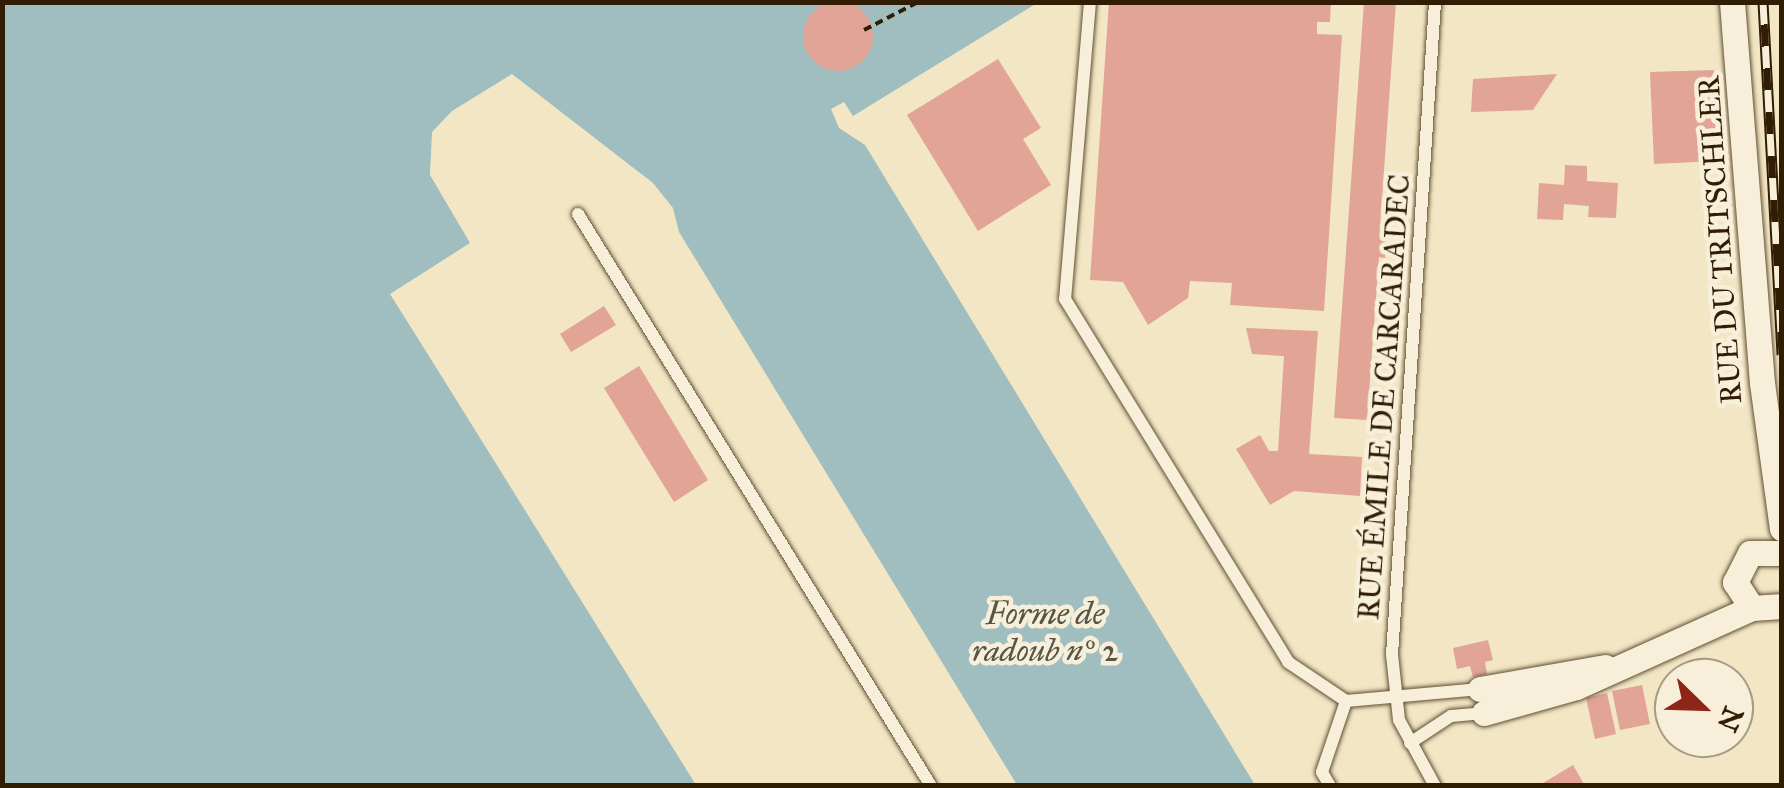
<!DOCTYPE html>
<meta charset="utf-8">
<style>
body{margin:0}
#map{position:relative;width:1784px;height:788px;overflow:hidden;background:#f2e6c4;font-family:"IM FELL Great Primer",serif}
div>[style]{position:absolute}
.water>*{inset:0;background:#a0bdbf}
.pier>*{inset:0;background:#f2e6c4}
.building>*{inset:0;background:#e1a496}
.round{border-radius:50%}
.path>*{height:4px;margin-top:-2px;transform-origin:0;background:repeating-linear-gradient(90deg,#301d03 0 8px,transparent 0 13px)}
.roads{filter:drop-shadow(0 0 2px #604f33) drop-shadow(0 0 2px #604f33)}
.service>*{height:12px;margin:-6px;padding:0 6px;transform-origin:6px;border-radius:6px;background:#f7efd9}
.minor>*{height:25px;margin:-12.5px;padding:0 12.5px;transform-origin:12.5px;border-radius:12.5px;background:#f7efd9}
.rail>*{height:11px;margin-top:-5.5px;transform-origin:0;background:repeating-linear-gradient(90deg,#f7efd9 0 22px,#301d03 0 44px);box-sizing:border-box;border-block:2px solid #301d03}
span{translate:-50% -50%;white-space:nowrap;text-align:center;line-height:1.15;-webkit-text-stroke:9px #f7efd9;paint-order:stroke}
.street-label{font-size:30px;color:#301d03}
.water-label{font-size:32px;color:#575545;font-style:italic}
.frame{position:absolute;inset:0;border:5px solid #301d03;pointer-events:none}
.north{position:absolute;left:1654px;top:658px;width:100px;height:100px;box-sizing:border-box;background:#f7efd9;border:2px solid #a79b83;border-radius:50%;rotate:113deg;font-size:28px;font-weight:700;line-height:40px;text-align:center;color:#301d03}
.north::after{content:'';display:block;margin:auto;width:35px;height:45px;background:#8f2418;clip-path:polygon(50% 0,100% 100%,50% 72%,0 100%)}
</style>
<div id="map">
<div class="water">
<i style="clip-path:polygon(2px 3px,1037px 3px,853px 116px,844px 102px,831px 109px,839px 128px,865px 145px,1255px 785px,1017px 785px,679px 232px,673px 208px,653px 183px,512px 74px,452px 111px,432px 132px,430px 175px,470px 243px,391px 295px,696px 785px,3px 785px)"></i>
</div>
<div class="pier">
<i style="clip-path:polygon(470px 243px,397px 296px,701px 786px,390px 294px)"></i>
</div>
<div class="building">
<i class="round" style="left:803px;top:1px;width:70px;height:70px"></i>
<i style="clip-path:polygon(1109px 2px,1331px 2px,1330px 22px,1317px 22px,1317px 34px,1342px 35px,1324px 311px,1230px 305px,1232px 283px,1190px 281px,1188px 298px,1148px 325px,1123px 282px,1090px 280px)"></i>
<i style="clip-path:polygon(1364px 2px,1396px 2px,1380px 227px,1387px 228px,1385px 258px,1379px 257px,1367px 420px,1334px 418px)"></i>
<i style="clip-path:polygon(998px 59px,1041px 128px,1023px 139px,1051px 185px,978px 231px,907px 115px)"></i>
<i style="clip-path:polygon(1714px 70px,1716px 161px,1654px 164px,1650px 72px)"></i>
<i style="clip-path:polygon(1557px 74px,1533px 110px,1471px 112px,1473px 79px)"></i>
<i style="clip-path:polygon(1565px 165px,1587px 166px,1587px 181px,1618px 183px,1616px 218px,1588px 217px,1589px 206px,1564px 204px,1563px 220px,1537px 219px,1539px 183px,1564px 185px)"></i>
<i style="clip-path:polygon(604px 306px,616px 325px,571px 352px,560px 334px)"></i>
<i style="clip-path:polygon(1246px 328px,1318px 331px,1309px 454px,1362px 457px,1360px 496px,1294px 491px,1270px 505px,1236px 449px,1260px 435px,1269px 451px,1278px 451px,1284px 356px,1252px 354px)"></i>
<i style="clip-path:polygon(639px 366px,708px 480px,674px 502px,604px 388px)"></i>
<i style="clip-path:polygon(1488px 640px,1493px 660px,1485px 662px,1487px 674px,1473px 677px,1470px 666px,1457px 669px,1453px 648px)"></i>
<i style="clip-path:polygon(1642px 685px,1650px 724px,1620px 730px,1612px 691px)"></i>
<i style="clip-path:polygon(1607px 693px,1616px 734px,1595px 739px,1586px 698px)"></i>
<i style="clip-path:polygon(1573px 765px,1585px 786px,1538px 786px)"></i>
</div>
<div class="path">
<i style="left:864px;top:30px;width:61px;rotate:-27.4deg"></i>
</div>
<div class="roads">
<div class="service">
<i style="left:1090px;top:2px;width:298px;rotate:94.8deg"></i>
<i style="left:1065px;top:299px;width:426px;rotate:58.4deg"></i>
<i style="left:1288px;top:662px;width:70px;rotate:33.9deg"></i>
<i style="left:1346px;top:701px;width:135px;rotate:-5.1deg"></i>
<i style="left:578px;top:214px;width:672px;rotate:58.32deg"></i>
<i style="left:1410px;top:743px;width:49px;rotate:-33.4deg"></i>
<i style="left:1451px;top:716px;width:33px;rotate:-5deg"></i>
<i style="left:1330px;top:786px;width:16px;rotate:-120deg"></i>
<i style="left:1322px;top:772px;width:75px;rotate:-71.3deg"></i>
<i style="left:1435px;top:786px;width:75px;rotate:-118.6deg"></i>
<i style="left:1399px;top:720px;width:65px;rotate:-96.1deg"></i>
<i style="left:1392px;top:655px;width:654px;rotate:-86.23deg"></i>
</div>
<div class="minor">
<i style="left:1732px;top:2px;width:382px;rotate:85.5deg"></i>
<i style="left:1762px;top:383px;width:147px;rotate:82.2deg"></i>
<i style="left:1782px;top:553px;width:32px;rotate:180deg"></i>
<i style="left:1750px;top:553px;width:33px;rotate:117deg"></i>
<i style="left:1735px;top:582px;width:31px;rotate:57deg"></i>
<i style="left:1752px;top:608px;width:30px;rotate:-4deg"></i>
<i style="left:1480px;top:689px;width:127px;rotate:-10deg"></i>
<i style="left:1484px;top:713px;width:96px;rotate:-15.8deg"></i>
<i style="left:1576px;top:687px;width:193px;rotate:-24.2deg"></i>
</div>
</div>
<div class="rail">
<i style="left:1763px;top:2px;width:353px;rotate:86.9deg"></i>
</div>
<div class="street-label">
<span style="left:1720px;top:240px;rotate:-94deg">RUE DU TRITSCHLER</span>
<span style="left:1384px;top:397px;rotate:-86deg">RUE ÉMILE DE CARCARADEC</span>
</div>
<div class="water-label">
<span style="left:1045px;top:633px">Forme de<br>radoub nº 2</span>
</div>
<div class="frame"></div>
<div class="north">N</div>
</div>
